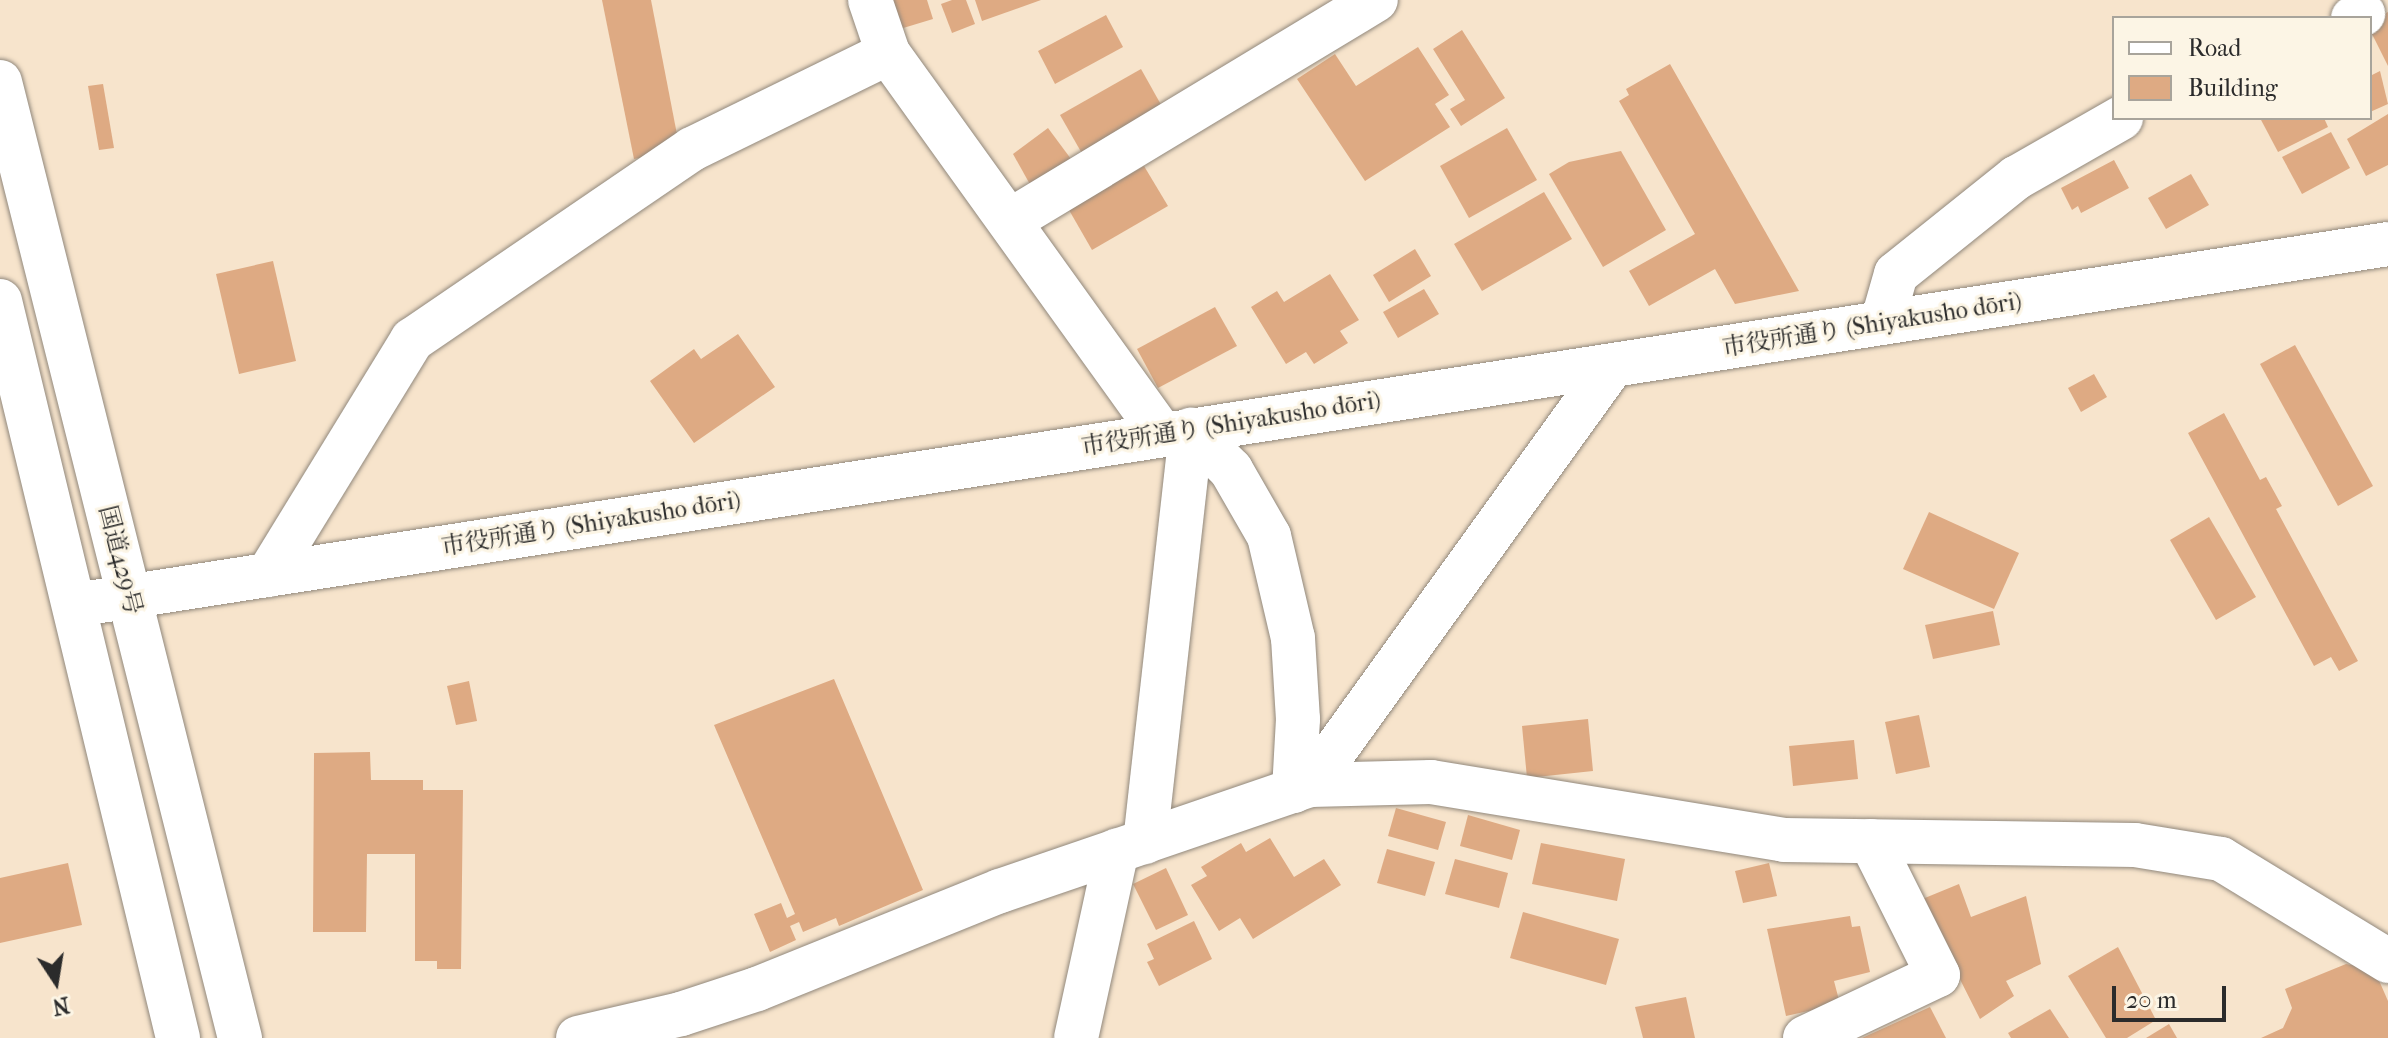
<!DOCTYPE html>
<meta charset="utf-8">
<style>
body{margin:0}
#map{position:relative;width:2388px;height:1038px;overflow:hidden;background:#f7e4cc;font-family:"IM FELL French Canon","Noto Serif JP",serif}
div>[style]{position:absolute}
.building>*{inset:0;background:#deaa83}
.roads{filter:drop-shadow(0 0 2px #91887c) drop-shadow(0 0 2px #91887c)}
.minor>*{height:44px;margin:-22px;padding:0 22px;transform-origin:22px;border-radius:22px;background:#fff}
.highway>*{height:44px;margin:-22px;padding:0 22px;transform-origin:22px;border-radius:22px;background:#fff}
span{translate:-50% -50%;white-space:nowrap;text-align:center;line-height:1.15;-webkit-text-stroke:6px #fcf5e5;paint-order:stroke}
.street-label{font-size:24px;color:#2b2b2b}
.legend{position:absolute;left:2112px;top:16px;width:260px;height:104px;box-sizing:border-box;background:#fcf5e5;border:2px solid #a8a49b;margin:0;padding:10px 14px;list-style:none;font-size:24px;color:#2b2b2b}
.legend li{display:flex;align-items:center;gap:16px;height:40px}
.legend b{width:40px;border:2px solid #a8a49b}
.north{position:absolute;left:16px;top:942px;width:80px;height:80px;-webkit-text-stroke:6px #fcf5e5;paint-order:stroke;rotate:168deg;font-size:22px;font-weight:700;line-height:32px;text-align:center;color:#2b2b2b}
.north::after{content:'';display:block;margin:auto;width:28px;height:36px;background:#2b2b2b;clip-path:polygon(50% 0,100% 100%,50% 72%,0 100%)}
.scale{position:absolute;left:2112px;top:986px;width:114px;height:36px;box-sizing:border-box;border:4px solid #2b2b2b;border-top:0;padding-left:10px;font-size:24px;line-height:28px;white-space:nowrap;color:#2b2b2b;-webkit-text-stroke:6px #fcf5e5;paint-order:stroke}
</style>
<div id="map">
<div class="building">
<i style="clip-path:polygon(602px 0,651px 0,680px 150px,634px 159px)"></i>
<i style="clip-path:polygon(880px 0,927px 0,933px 19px,890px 32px)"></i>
<i style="clip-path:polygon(952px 0,966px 0,975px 24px,952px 33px,941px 4px)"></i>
<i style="clip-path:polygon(975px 0,1041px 0,982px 21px)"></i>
<i style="clip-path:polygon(2388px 12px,2388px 66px,2370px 30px,2370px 21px)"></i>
<i style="clip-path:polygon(1106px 15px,1123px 47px,1055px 84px,1038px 51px)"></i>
<i style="clip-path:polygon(1462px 30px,1505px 98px,1461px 126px,1450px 109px,1465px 100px,1433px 49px)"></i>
<i style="clip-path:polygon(1418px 47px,1449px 95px,1435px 104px,1450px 127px,1365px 181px,1297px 79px,1335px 54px,1356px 86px)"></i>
<i style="clip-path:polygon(1670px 64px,1799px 291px,1735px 304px,1715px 269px,1649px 306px,1629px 271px,1695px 234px,1619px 101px,1629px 95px,1626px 89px)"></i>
<i style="clip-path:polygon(1141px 69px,1164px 110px,1084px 157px,1060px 115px)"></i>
<i style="clip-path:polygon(2380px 71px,2388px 104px,2370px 112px,2370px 76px)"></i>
<i style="clip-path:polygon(103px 84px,114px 148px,99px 150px,88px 86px)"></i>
<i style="clip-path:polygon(2388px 114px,2388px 165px,2366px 176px,2347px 139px)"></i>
<i style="clip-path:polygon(2260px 118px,2324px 118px,2328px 127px,2278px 152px)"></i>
<i style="clip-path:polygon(1048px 128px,1071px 159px,1032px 188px,1013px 154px)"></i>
<i style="clip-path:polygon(1507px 128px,1537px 180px,1469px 218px,1440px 166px)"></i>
<i style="clip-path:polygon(2331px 132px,2350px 168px,2302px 194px,2282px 157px)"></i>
<i style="clip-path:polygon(1621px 151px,1666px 230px,1603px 267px,1549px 174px,1569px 162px)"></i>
<i style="clip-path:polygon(2114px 160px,2129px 188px,2081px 213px,2078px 206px,2072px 210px,2061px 188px)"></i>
<i style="clip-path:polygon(1144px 166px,1168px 206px,1092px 250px,1069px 210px)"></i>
<i style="clip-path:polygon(2191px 174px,2209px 205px,2166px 229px,2148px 198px)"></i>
<i style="clip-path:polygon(1544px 192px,1572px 239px,1482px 291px,1454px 244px)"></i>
<i style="clip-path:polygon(1415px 249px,1431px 276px,1389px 302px,1373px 275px)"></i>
<i style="clip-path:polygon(273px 261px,296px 361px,239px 374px,216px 274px)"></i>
<i style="clip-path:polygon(1330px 274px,1359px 320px,1340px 331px,1348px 343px,1314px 364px,1306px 352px,1286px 364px,1251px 307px,1277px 291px,1284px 302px)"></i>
<i style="clip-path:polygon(1424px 289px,1439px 314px,1398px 338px,1383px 312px)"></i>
<i style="clip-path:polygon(1215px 307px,1237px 346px,1158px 388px,1137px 349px)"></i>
<i style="clip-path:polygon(738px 334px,775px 387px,694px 443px,650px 381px,694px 349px,701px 359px)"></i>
<i style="clip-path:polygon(2295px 345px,2373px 486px,2338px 506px,2260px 364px)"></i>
<i style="clip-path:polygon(2094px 374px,2107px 397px,2081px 412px,2068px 388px)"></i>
<i style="clip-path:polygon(2224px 413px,2260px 480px,2266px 477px,2282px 506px,2276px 509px,2358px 661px,2339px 671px,2331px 657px,2314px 666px,2188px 433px)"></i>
<i style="clip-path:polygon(1929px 512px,2019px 553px,1994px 609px,1903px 569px)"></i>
<i style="clip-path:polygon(2209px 517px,2256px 597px,2216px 620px,2170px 540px)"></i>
<i style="clip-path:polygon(1993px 611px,2000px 645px,1933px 659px,1925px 625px)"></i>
<i style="clip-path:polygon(834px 679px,923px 890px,839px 926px,836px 918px,803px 932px,799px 922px,790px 926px,796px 940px,770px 952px,754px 914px,781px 903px,787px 918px,795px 914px,714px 725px)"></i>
<i style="clip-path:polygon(469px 681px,477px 721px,456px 725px,447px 686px)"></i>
<i style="clip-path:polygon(1919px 715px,1930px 767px,1896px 774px,1885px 722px)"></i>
<i style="clip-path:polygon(1588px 719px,1593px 771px,1527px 778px,1522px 726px)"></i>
<i style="clip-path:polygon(1854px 740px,1858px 779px,1793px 786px,1789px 746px)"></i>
<i style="clip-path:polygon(370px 752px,371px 780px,423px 780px,423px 790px,463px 790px,461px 969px,437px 969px,437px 961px,415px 961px,415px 854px,367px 854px,366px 932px,313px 932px,314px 753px)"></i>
<i style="clip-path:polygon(1396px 808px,1446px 822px,1438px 850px,1388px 836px)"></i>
<i style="clip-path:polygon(1468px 815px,1520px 830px,1512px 860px,1460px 846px)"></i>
<i style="clip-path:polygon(1270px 838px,1294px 877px,1324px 859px,1341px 885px,1253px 939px,1240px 918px,1219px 931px,1191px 885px,1207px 876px,1201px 867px,1241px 843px,1246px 852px)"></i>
<i style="clip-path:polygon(1541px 843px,1625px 859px,1617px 901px,1532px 884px)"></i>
<i style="clip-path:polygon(1387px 849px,1435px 862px,1425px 896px,1377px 883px)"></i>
<i style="clip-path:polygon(1455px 859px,1508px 873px,1499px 908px,1445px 894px)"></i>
<i style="clip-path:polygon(68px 863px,82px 925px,0 943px,0 878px)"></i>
<i style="clip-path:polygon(1769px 863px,1777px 896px,1743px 903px,1735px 871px)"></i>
<i style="clip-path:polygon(1166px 868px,1188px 915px,1156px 930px,1133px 884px)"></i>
<i style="clip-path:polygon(1959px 884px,1971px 917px,2026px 896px,2041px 964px,2006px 981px,2014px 996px,1980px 1019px,1920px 900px)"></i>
<i style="clip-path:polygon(1523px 912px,1619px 939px,1606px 985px,1510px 958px)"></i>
<i style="clip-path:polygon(1850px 916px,1852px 927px,1860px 926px,1870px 972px,1834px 981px,1840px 1004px,1786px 1016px,1767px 929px)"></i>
<i style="clip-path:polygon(1194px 921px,1212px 959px,1159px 986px,1147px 962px,1154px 959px,1147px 944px)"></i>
<i style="clip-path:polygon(2118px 947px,2156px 1020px,2127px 1038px,2106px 1038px,2068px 976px)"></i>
<i style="clip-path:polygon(2346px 964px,2374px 969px,2388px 1001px,2388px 1038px,2261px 1038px,2283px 1028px,2292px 1008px,2285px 989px)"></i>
<i style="clip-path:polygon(1686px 997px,1695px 1038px,1643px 1038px,1635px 1007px)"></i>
<i style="clip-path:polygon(1930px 1007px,1946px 1038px,1862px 1038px)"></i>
<i style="clip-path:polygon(2050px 1009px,2069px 1038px,2011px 1038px,2008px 1033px)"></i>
<i style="clip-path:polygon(2169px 1024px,2177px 1038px,2146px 1038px)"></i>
</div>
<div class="roads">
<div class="minor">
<i style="left:870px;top:0;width:56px;rotate:71.2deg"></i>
<i style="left:888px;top:53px;width:469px;rotate:54.3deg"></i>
<i style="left:2353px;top:18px;width:11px;rotate:-22deg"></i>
<i style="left:1011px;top:220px;width:426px;rotate:-31.1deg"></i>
<i style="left:1882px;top:323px;width:51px;rotate:-74.1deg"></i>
<i style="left:1896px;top:274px;width:154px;rotate:-38.7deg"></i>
<i style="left:2016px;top:178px;width:121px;rotate:-29.7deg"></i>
<i style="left:1191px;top:430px;width:57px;rotate:45deg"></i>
<i style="left:1231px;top:470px;width:76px;rotate:60.1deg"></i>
<i style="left:1269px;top:536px;width:105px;rotate:76.8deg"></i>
<i style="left:1293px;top:638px;width:81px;rotate:86.5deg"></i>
<i style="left:1298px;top:719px;width:72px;rotate:93.2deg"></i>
<i style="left:268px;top:575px;width:276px;rotate:-58.5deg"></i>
<i style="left:412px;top:340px;width:339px;rotate:-34.3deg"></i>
<i style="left:692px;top:149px;width:218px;rotate:-26.1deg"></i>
<i style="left:75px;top:605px;width:2341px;rotate:-8.87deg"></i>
<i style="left:1310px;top:785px;width:516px;rotate:-54.22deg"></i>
<i style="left:1145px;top:842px;width:415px;rotate:-83.6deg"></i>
<i style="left:578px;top:1038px;width:106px;rotate:-13.1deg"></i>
<i style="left:681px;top:1014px;width:80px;rotate:-18.2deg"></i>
<i style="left:757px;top:989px;width:262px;rotate:-22deg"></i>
<i style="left:1000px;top:891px;width:328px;rotate:-18.9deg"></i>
<i style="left:1310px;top:785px;width:121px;rotate:-1.4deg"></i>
<i style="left:1431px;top:782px;width:358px;rotate:9.3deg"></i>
<i style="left:1784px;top:840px;width:351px;rotate:0.8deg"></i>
<i style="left:2135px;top:845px;width:87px;rotate:9.2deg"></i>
<i style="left:2221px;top:859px;width:196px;rotate:31.4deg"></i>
<i style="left:1076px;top:1038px;width:192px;rotate:-77.7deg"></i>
<i style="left:1805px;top:1038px;width:147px;rotate:-25.3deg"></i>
<i style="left:1938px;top:975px;width:150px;rotate:-116.6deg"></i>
</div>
<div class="highway">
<i style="left:0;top:82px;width:986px;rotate:75.91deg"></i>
<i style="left:0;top:301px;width:758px;rotate:76.42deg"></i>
</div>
</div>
<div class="street-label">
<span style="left:1872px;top:325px;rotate:-9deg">市役所通り (Shiyakusho dōri)</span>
<span style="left:1231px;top:424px;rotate:-9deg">市役所通り (Shiyakusho dōri)</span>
<span style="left:591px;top:524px;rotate:-9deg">市役所通り (Shiyakusho dōri)</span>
<span style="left:120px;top:560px;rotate:76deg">国道429号</span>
</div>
<ul class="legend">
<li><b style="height:10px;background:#fff"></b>Road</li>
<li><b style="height:22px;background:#deaa83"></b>Building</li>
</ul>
<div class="north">N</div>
<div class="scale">20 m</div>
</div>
